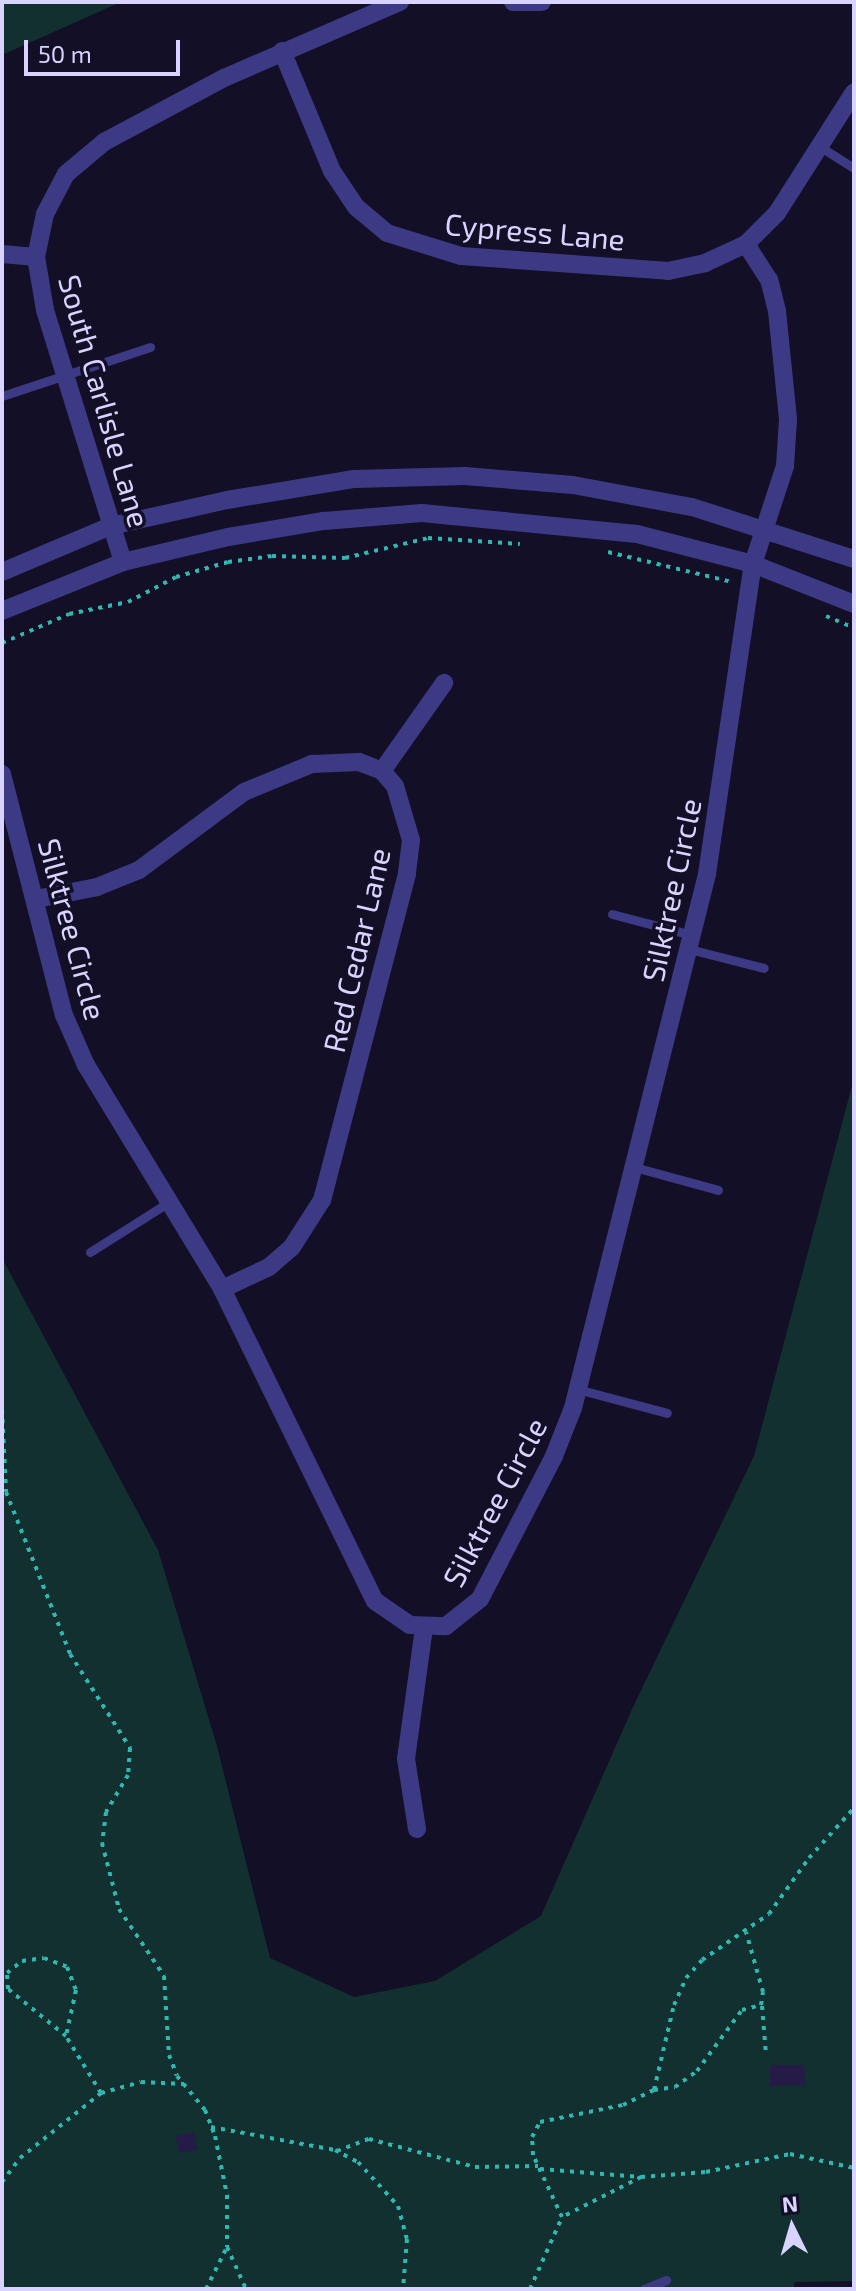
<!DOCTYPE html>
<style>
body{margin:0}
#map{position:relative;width:856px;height:2291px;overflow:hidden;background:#130f26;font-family:"Exo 2",sans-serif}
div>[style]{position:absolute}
.green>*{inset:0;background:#12302f}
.building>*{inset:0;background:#241b47}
.path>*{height:4px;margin-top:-2px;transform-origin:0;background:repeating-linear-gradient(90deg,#2fb8b0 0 4px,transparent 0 10px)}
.service>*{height:9px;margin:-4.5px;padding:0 4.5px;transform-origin:4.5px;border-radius:4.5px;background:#3d3a85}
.minor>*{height:18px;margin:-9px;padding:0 9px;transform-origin:9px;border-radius:9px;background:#3d3a85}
span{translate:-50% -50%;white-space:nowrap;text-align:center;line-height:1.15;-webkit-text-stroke:7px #130f26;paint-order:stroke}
.street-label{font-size:30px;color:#d9d4ff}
.frame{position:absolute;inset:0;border:4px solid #d9d4ff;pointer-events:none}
.north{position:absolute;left:752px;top:2187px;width:80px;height:80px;-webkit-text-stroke:6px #130f26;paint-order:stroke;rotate:355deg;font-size:22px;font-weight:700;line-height:32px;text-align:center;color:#d9d4ff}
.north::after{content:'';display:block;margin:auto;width:28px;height:36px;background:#d9d4ff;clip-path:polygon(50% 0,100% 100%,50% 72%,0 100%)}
.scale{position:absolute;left:24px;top:40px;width:156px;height:36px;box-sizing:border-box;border:4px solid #d9d4ff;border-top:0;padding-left:10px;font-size:24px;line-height:28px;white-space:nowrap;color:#d9d4ff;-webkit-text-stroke:6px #130f26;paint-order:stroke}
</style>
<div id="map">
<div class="green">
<i style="clip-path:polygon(2px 2px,121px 2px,2px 55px)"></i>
<i style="clip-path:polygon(854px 1078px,854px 2281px,795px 2282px,793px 2289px,2px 2289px,2px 1258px,158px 1550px,217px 1746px,270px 1958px,354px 1997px,435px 1981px,541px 1916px,633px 1707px,754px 1456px)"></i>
</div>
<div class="building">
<i style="clip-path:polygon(770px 2065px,804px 2065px,805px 2085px,770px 2086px)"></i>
<i style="clip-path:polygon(194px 2132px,197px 2150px,179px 2153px,176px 2136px)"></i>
</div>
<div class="path">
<i style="left:608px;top:552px;width:128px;rotate:13.6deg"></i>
<i style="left:826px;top:616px;width:30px;rotate:23deg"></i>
<i style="left:2px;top:643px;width:73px;rotate:-23.4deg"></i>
<i style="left:69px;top:614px;width:60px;rotate:-11.5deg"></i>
<i style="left:128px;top:602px;width:54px;rotate:-27.5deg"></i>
<i style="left:176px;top:577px;width:54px;rotate:-16.1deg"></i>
<i style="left:228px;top:562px;width:44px;rotate:-7.8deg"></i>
<i style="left:272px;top:556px;width:73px;rotate:1.6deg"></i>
<i style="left:345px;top:558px;width:85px;rotate:-13.5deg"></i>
<i style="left:428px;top:538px;width:92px;rotate:3.7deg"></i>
<i style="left:2px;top:1409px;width:83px;rotate:87.2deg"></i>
<i style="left:6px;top:1492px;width:174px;rotate:68.4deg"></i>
<i style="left:70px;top:1654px;width:112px;rotate:57.4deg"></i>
<i style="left:130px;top:1748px;width:27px;rotate:94deg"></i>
<i style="left:128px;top:1775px;width:43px;rotate:120.7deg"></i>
<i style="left:106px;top:1812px;width:31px;rotate:97deg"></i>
<i style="left:102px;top:1843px;width:68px;rotate:75.6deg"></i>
<i style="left:119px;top:1909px;width:81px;rotate:56.1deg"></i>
<i style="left:164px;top:1976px;width:79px;rotate:86.4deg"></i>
<i style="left:169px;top:2055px;width:22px;rotate:69deg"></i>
<i style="left:177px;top:2076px;width:44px;rotate:50.5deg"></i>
<i style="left:205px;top:2110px;width:28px;rotate:69deg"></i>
<i style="left:215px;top:2136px;width:60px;rotate:78.5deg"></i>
<i style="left:227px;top:2195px;width:52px;rotate:90deg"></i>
<i style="left:227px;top:2247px;width:46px;rotate:65.7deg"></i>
<i style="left:762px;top:2006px;width:49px;rotate:85.3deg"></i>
<i style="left:654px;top:2090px;width:21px;rotate:-8deg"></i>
<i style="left:675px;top:2087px;width:27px;rotate:-36deg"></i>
<i style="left:697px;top:2071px;width:76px;rotate:-53.6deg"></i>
<i style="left:742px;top:2010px;width:20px;rotate:-15deg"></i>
<i style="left:761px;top:2005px;width:13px;rotate:-81deg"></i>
<i style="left:763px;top:1992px;width:62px;rotate:-105.8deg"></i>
<i style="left:101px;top:2093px;width:41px;rotate:-15.4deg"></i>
<i style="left:141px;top:2082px;width:43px;rotate:2.7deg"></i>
<i style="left:211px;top:2127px;width:126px;rotate:10.5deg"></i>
<i style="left:335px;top:2150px;width:26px;rotate:28deg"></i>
<i style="left:358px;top:2162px;width:59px;rotate:47.7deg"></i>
<i style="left:398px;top:2206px;width:34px;rotate:75deg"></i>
<i style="left:407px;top:2239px;width:50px;rotate:94.6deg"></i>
<i style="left:337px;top:2151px;width:34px;rotate:-21deg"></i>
<i style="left:369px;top:2139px;width:110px;rotate:14.8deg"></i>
<i style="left:475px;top:2167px;width:63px;rotate:-0.9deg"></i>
<i style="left:540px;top:2169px;width:101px;rotate:4.5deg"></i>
<i style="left:641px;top:2177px;width:89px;rotate:153.1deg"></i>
<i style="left:641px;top:2177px;width:65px;rotate:-4.4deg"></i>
<i style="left:706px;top:2172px;width:86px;rotate:-12.1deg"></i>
<i style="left:790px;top:2154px;width:66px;rotate:12.3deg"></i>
<i style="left:2px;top:2182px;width:30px;rotate:-53deg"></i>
<i style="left:20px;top:2158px;width:104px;rotate:-38.7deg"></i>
<i style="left:101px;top:2093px;width:67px;rotate:-121.6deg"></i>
<i style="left:66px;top:2036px;width:75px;rotate:-141deg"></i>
<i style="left:8px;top:1989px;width:16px;rotate:-94deg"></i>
<i style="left:7px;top:1973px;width:19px;rotate:-39deg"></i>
<i style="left:22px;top:1961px;width:22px;rotate:-8deg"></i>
<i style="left:44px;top:1958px;width:25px;rotate:21deg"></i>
<i style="left:67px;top:1967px;width:25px;rotate:69deg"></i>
<i style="left:76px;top:1990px;width:47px;rotate:102.3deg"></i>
<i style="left:206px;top:2289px;width:47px;rotate:-63.4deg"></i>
<i style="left:530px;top:2289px;width:79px;rotate:-66deg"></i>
<i style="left:562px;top:2217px;width:68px;rotate:-115.1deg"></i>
<i style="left:533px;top:2155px;width:18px;rotate:-93deg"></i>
<i style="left:532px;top:2137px;width:17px;rotate:-62deg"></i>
<i style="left:540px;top:2122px;width:85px;rotate:-11.6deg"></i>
<i style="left:623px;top:2105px;width:34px;rotate:-26deg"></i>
<i style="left:654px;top:2090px;width:87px;rotate:-76.8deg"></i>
<i style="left:674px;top:2005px;width:30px;rotate:-66deg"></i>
<i style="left:686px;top:1978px;width:24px;rotate:-48deg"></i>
<i style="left:702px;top:1960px;width:81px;rotate:-34.5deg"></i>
<i style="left:769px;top:1914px;width:69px;rotate:-54.5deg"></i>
<i style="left:809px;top:1858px;width:67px;rotate:-48deg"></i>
</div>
<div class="service">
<i style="left:819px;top:146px;width:41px;rotate:32.2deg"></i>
<i style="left:2px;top:396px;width:156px;rotate:-18.3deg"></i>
<i style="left:612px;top:914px;width:83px;rotate:14.7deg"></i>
<i style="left:689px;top:949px;width:77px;rotate:14.2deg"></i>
<i style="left:634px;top:1167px;width:87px;rotate:15.3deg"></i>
<i style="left:90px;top:1252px;width:93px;rotate:-32.3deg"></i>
<i style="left:577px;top:1389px;width:93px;rotate:14.9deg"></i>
<i style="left:644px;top:2289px;width:24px;rotate:-22deg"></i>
</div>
<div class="minor">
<i style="left:513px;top:2px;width:29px"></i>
<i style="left:282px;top:51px;width:130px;rotate:67.4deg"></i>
<i style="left:332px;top:171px;width:43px;rotate:56.3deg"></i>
<i style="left:356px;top:207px;width:40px;rotate:40deg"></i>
<i style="left:387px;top:233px;width:77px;rotate:17.3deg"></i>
<i style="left:461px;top:256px;width:208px;rotate:4.1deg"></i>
<i style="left:668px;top:271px;width:38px;rotate:-12deg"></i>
<i style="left:705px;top:263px;width:45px;rotate:-24.9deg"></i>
<i style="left:746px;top:244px;width:44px;rotate:-45deg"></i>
<i style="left:777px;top:213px;width:143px;rotate:-57.5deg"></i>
<i style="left:2px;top:254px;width:34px;rotate:5deg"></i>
<i style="left:123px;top:562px;width:264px;rotate:-107.2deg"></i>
<i style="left:45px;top:310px;width:54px;rotate:-99.6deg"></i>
<i style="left:36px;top:257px;width:44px;rotate:-78.2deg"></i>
<i style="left:45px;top:214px;width:45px;rotate:-62.3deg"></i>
<i style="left:66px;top:174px;width:50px;rotate:-40.1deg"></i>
<i style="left:104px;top:142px;width:136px;rotate:-28.1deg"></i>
<i style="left:224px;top:78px;width:192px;rotate:-23.4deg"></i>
<i style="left:2px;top:572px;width:118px;rotate:-22.9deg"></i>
<i style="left:111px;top:526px;width:119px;rotate:-12.6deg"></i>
<i style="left:227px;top:500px;width:129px;rotate:-9.4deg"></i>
<i style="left:354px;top:479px;width:111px;rotate:-1.5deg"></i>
<i style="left:465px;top:476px;width:108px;rotate:4.8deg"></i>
<i style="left:573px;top:485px;width:121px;rotate:10.5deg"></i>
<i style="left:692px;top:507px;width:170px;rotate:17.8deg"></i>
<i style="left:2px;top:611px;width:131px;rotate:-22deg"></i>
<i style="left:123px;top:562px;width:108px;rotate:-13.4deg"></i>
<i style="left:228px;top:537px;width:97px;rotate:-9.5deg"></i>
<i style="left:324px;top:521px;width:98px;rotate:-4.7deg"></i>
<i style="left:422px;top:513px;width:216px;rotate:5.6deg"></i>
<i style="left:637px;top:534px;width:120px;rotate:14.5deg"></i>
<i style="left:753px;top:564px;width:109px;rotate:21.6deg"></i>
<i style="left:382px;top:771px;width:108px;rotate:-54.8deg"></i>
<i style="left:2px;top:774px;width:249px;rotate:75.6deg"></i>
<i style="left:64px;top:1015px;width:55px;rotate:66.3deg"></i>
<i style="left:86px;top:1065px;width:262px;rotate:58.7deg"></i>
<i style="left:222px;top:1289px;width:347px;rotate:63.9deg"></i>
<i style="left:375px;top:1601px;width:42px;rotate:34.4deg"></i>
<i style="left:410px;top:1625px;width:36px;rotate:2deg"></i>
<i style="left:446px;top:1626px;width:43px;rotate:-38.5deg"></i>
<i style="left:480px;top:1599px;width:161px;rotate:-62.6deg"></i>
<i style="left:554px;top:1456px;width:52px;rotate:-68.4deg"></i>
<i style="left:573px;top:1408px;width:551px;rotate:-75.91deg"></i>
<i style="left:707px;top:874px;width:313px;rotate:-81.6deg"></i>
<i style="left:753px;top:564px;width:103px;rotate:-71.9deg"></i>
<i style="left:785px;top:466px;width:47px;rotate:-86.3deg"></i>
<i style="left:788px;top:419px;width:109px;rotate:-95.8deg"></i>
<i style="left:777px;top:311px;width:32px;rotate:-104deg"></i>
<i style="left:769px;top:280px;width:43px;rotate:-122.6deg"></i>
<i style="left:36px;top:899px;width:62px;rotate:-11.1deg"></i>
<i style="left:97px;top:887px;width:45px;rotate:-22deg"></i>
<i style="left:139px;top:870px;width:131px;rotate:-36.6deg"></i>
<i style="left:244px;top:792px;width:74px;rotate:-22.4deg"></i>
<i style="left:312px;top:764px;width:47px;rotate:-2.4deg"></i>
<i style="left:359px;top:762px;width:25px;rotate:21deg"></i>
<i style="left:382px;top:771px;width:20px;rotate:49deg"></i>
<i style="left:395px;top:786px;width:56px;rotate:73.5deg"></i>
<i style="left:411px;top:840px;width:34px;rotate:97deg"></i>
<i style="left:407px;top:874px;width:337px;rotate:104.6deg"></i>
<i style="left:322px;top:1200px;width:56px;rotate:122.6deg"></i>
<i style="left:292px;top:1247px;width:30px;rotate:139deg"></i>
<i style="left:269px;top:1267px;width:52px;rotate:154.9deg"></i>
<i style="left:417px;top:1829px;width:71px;rotate:-98.9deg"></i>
<i style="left:406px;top:1759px;width:132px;rotate:-82.2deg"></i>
</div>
<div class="street-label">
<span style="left:535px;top:231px;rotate:5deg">Cypress Lane</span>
<span style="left:105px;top:401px;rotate:74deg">South Carlisle Lane</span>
<span style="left:671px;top:890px;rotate:-78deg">Silktree Circle</span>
<span style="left:73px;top:929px;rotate:75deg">Silktree Circle</span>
<span style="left:356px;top:950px;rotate:-77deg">Red Cedar Lane</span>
<span style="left:494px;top:1502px;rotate:-62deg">Silktree Circle</span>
</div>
<div class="frame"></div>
<div class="north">N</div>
<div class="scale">50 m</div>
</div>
